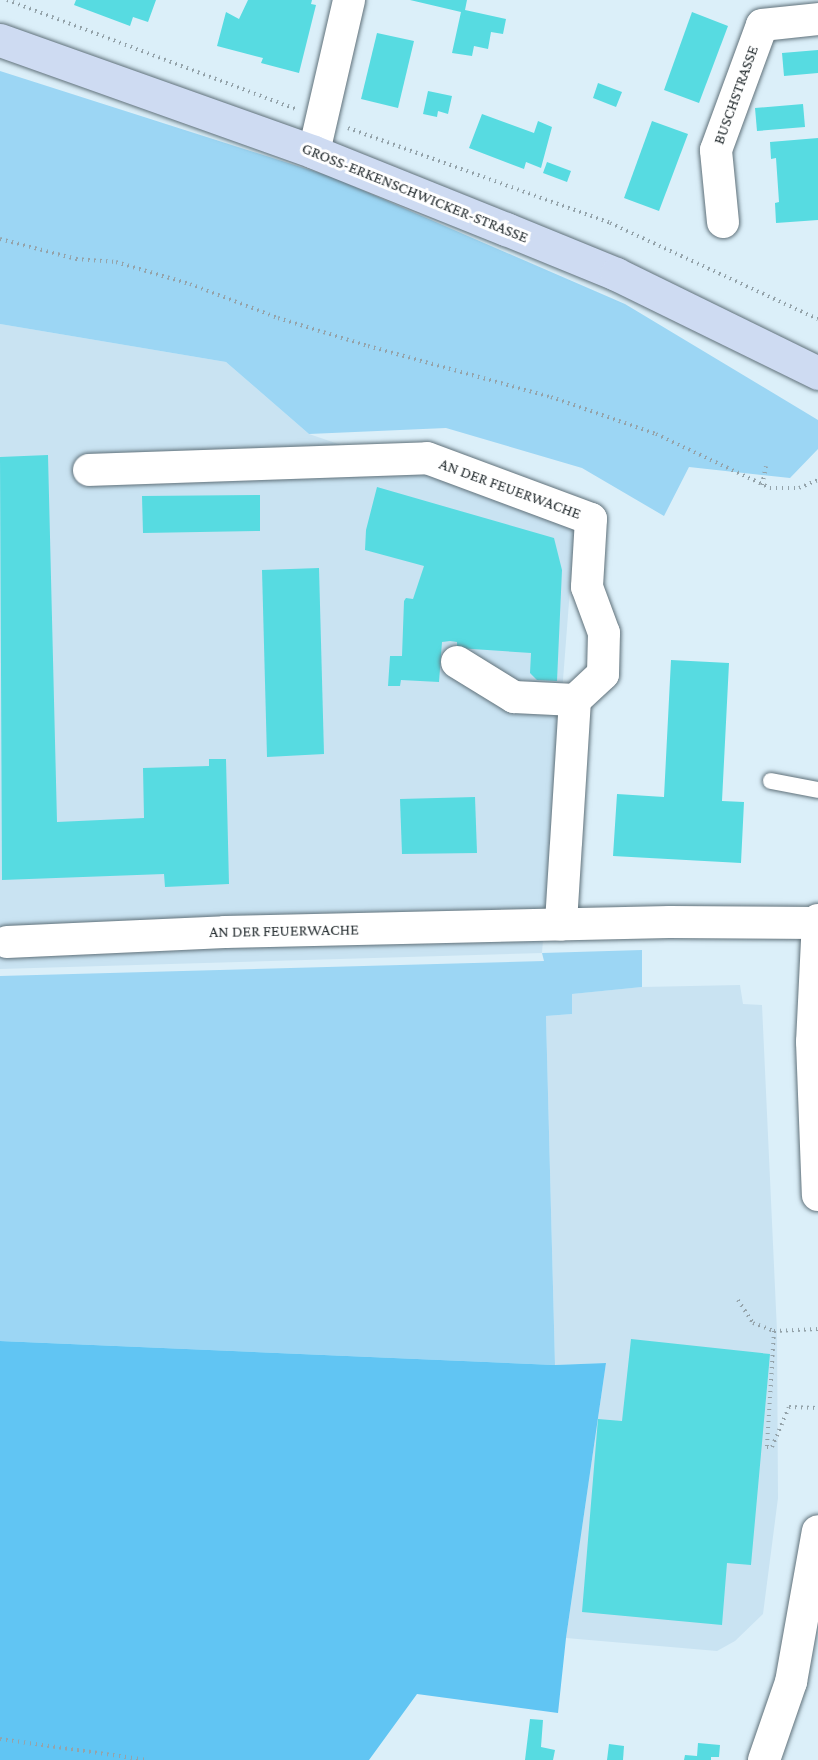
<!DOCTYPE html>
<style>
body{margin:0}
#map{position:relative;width:818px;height:1760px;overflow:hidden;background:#dbeff9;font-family:"Crimson Pro",serif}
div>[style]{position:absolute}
.built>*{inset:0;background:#c9e3f2}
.green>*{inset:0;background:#9cd6f4}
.forest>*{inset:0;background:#61c5f3}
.building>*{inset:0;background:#57dbe1}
.path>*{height:4px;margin-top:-2px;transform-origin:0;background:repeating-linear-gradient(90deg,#94a3aa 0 1.5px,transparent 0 6px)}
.roads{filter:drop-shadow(0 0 2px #60717a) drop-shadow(0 0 2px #60717a)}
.lane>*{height:16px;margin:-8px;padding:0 8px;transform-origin:8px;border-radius:8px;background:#fff}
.street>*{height:32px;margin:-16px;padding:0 16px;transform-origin:16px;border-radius:16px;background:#fff}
.secondary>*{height:33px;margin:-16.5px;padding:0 16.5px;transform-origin:16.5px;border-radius:16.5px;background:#cedbf2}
span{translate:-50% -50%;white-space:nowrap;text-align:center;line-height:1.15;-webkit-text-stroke:6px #fff;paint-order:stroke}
.street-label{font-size:16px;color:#293134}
</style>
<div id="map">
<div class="built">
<i style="clip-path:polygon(0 324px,226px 362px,309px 434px,575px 524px,542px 953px,0 969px)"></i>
<i style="clip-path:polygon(740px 985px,743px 1004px,762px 1005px,777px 1331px,778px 1498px,763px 1614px,735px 1641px,717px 1651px,566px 1638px,606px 1363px,555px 1365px,546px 1016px,572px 1014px,571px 994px,642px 987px)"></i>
</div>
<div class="green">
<i style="clip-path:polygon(0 71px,332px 177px,625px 304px,818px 420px,818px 449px,790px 478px,689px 467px,664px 516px,582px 468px,446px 428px,309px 434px,226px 362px,0 324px)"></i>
<i style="clip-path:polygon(642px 950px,642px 987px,572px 994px,572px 1014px,546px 1016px,555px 1365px,0 1341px,0 976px,544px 961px,542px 953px)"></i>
</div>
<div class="forest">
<i style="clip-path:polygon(0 1341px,555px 1365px,606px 1363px,566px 1638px,558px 1713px,417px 1694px,369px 1760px,0 1760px)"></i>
</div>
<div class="building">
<i style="clip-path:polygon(76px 0,156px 0,148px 22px,133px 17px,130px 26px,74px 5px)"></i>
<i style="clip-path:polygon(248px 0,312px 0,311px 4px,316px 5px,299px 73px,261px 63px,263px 58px,217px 46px,226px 12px,239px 19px)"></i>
<i style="clip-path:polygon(410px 0,467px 0,465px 10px,506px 19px,503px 34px,491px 32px,488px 49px,474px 46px,472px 56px,452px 53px,461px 12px)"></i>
<i style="clip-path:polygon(692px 12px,728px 26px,699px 103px,664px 90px)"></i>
<i style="clip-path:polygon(377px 33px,414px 41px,398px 108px,361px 99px)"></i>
<i style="clip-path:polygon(818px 50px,818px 73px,784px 76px,782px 53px)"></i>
<i style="clip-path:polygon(598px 83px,622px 92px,616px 107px,593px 98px)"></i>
<i style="clip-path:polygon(428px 91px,452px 96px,448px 114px,438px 111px,437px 117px,423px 114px)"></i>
<i style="clip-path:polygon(803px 104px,805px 127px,757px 131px,755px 108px)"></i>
<i style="clip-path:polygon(482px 114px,534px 133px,538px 121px,552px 127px,541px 168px,526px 162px,524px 169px,469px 148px)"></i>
<i style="clip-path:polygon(652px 121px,688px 134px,659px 211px,624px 198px)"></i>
<i style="clip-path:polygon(818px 138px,818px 220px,776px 223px,775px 203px,779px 202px,776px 158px,771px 159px,770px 142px)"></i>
<i style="clip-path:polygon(547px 162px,571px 171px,567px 182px,543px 173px)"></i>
<i style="clip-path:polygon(48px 455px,57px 822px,144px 818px,143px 768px,209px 766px,209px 759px,226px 759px,229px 884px,165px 887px,164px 874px,2px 880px,0 457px)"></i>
<i style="clip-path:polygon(377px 487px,554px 538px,562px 570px,557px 681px,537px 680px,530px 673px,531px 653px,457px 648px,457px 642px,450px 641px,442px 642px,439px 682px,401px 680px,400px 686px,388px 686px,390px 656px,402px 656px,404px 601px,406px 598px,413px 599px,424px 566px,365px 550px,366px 530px)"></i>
<i style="clip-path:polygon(260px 495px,260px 531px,143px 533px,142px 496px)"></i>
<i style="clip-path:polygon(319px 568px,324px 754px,267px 757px,262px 570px)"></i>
<i style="clip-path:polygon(671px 660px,729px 663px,722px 801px,744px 802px,741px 863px,613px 856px,617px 794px,664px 797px)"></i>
<i style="clip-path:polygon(475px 797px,477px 853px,402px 854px,400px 799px)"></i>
<i style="clip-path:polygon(631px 1339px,770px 1354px,751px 1565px,727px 1563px,722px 1625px,582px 1612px,598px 1419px,622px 1421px)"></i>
<i style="clip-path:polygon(530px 1719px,543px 1720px,541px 1747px,555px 1750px,553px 1760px,525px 1760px)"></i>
<i style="clip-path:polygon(698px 1743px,720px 1745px,719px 1757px,711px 1757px,711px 1760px,684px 1760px,685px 1755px,697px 1756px)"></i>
<i style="clip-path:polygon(609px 1744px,624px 1746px,623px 1760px,607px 1760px)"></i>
</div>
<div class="path">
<i style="left:7px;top:0;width:309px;rotate:20.7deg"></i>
<i style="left:348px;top:128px;width:279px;rotate:19.9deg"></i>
<i style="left:610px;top:223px;width:229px;rotate:24.8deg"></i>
<i style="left:0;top:239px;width:79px;rotate:14.7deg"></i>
<i style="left:76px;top:259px;width:40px;rotate:4.3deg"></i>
<i style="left:116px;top:262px;width:77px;rotate:16.6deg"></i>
<i style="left:190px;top:284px;width:94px;rotate:21.1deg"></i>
<i style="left:278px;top:318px;width:94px;rotate:17.3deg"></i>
<i style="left:368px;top:346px;width:190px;rotate:15.6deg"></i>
<i style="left:551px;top:397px;width:111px;rotate:19.4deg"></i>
<i style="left:656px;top:434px;width:126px;rotate:25.3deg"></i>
<i style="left:770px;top:488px;width:29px"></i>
<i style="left:799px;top:488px;width:21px;rotate:-23deg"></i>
<i style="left:762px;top:485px;width:19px;rotate:-78deg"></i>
<i style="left:738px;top:1300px;width:27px;rotate:57deg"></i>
<i style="left:753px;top:1323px;width:22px;rotate:21deg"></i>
<i style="left:774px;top:1331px;width:44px;rotate:-2.6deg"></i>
<i style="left:774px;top:1331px;width:116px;rotate:93.5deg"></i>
<i style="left:767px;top:1447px;width:5px"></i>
<i style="left:772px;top:1447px;width:43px;rotate:-67deg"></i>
<i style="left:789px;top:1407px;width:29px;rotate:2deg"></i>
<i style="left:0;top:1739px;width:149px;rotate:8.1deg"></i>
</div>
<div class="roads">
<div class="lane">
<i style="left:771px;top:781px;width:48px;rotate:10.8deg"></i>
</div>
<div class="street">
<i style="left:314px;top:152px;width:156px;rotate:-77deg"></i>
<i style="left:723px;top:222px;width:72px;rotate:-95.6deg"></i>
<i style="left:716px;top:150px;width:133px;rotate:-69.8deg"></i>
<i style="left:762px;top:25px;width:56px;rotate:-6.1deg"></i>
<i style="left:89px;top:470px;width:338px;rotate:-2deg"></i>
<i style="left:427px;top:458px;width:175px;rotate:20.4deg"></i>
<i style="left:591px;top:519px;width:68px;rotate:93.4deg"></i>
<i style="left:587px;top:587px;width:49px;rotate:69.7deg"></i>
<i style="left:604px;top:633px;width:41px;rotate:91.4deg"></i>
<i style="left:603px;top:674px;width:38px;rotate:137deg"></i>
<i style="left:457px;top:662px;width:67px;rotate:31.6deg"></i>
<i style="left:514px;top:697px;width:61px;rotate:2.8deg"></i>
<i style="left:575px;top:700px;width:225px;rotate:93.6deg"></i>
<i style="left:818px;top:920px;width:122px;rotate:92.8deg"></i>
<i style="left:812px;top:1042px;width:153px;rotate:87.8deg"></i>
<i style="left:7px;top:942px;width:218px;rotate:-2.6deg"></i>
<i style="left:225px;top:932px;width:445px;rotate:-1.3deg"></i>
<i style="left:670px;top:922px;width:148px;rotate:0.4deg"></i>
<i style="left:764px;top:1760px;width:83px;rotate:-70.9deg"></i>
<i style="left:791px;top:1682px;width:153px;rotate:-79.9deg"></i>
</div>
<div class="secondary">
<i style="left:0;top:40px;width:333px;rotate:19.6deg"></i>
<i style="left:314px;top:152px;width:207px;rotate:21.9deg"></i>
<i style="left:506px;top:229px;width:119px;rotate:22.2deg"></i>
<i style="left:616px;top:274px;width:225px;rotate:26.1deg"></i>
</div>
</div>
<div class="street-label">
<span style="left:736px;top:95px;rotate:-70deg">BUSCHSTRASSE</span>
<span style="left:415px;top:193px;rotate:22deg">GROSS-ERKENSCHWICKER-STRASSE</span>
<span style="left:510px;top:489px;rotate:20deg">AN DER FEUERWACHE</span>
<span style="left:284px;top:931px;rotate:-1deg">AN DER FEUERWACHE</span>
</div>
</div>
